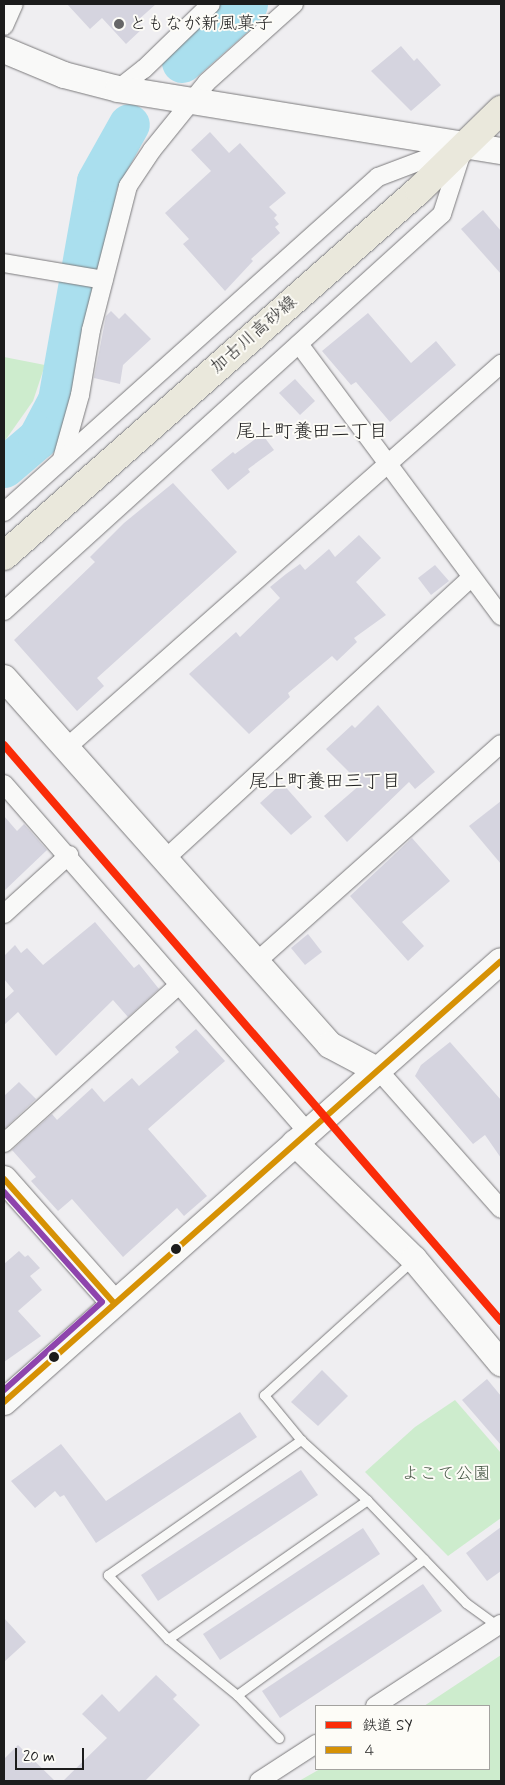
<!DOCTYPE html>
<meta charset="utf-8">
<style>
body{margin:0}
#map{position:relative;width:505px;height:1785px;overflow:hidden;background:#efeef1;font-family:Mynerve,"Klee One",sans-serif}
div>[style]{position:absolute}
.green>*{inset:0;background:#cdeccd}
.river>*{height:41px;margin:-20.5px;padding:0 20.5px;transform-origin:20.5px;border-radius:20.5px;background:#aadfee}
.building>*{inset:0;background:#d5d4df}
.roads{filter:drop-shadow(0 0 1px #7b7a7c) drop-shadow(0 0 1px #7b7a7c)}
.lane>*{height:9px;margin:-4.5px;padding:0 4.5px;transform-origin:4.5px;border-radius:4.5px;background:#f9f9f8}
.street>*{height:18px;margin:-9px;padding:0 9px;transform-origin:9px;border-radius:9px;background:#f9f9f8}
.secondary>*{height:26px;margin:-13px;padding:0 13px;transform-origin:13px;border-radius:13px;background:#f9f9f8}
.primary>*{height:28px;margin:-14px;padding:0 14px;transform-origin:14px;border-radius:14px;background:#eae8dc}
.bus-1>*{height:6px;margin:-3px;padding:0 3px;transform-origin:3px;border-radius:3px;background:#d69104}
.bus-2>*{height:6px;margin:-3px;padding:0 3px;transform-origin:3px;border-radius:3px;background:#8e44ad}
.rail-1>*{height:8px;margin:-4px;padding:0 4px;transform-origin:4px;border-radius:4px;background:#fa2b08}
.dots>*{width:14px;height:14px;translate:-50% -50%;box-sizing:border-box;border:2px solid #fdfcf7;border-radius:50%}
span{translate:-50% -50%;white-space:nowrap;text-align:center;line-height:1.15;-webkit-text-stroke:4px #fdfcf7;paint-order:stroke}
.poi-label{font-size:18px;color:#1c1c1c}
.left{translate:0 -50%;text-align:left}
.street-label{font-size:18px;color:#1c1c1c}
.park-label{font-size:18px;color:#495a48}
.neighbourhood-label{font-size:19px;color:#1c1c1c}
.frame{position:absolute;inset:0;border:5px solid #1c1c1c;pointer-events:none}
.legend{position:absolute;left:315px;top:1705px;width:175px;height:65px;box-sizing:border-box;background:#fdfcf7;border:1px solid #a3a29f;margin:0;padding:6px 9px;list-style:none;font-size:15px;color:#1c1c1c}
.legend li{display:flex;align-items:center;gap:10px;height:25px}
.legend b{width:25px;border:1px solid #a3a29f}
.scale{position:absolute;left:15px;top:1748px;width:69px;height:22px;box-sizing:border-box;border:2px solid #1c1c1c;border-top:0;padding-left:6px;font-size:15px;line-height:18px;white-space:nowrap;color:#1c1c1c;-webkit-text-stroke:4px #fdfcf7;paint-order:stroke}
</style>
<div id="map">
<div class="green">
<i style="clip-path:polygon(4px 357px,45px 365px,33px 401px,4px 442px)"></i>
<i style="clip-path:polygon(455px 1400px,501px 1453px,501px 1518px,448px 1556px,365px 1472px,415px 1427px)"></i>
<i style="clip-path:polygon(501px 1655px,501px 1781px,299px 1781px,320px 1769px,489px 1769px,489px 1706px,424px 1706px)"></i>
</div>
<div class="river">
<i style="left:182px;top:62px;width:87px;rotate:-41.7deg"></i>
<i style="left:4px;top:467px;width:45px;rotate:-40.5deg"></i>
<i style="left:38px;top:438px;width:43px;rotate:-62.2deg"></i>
<i style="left:58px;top:400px;width:222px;rotate:-79.9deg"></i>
<i style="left:97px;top:181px;width:65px;rotate:-60.7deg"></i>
</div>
<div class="building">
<i style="clip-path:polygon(67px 4px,156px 4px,137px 21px,143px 28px,126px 44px,102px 18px,90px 29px)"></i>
<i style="clip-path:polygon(401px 46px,414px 61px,417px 58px,441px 85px,411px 111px,371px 71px)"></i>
<i style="clip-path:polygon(210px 132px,229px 153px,240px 143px,286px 193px,269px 207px,277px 215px,274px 218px,279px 224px,275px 227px,280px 233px,251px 259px,253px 261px,225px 291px,183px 244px,189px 239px,165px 213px,211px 171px,191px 150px)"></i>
<i style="clip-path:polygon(483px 210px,501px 231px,501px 274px,461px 229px)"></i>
<i style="clip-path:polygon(111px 311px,119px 319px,125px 313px,151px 339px,123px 365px,120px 384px,94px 378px,106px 316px)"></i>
<i style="clip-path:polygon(368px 313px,411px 363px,436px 341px,456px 365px,390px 422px,356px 382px,351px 385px,322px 351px)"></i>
<i style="clip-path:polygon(295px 379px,315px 401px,300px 415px,279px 393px)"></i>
<i style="clip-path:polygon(262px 434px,274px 450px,248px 469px,250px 472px,228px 490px,211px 470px,233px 452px,235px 454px)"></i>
<i style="clip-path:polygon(173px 483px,237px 552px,97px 678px,104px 686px,77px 711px,14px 640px,95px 562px,90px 557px,124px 523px)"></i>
<i style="clip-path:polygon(359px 535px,381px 558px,356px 582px,386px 615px,354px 638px,357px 642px,337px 661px,332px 656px,288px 693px,290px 697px,249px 734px,189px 674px,236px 632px,240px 637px,280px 598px,270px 587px,286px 574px,300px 564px,305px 570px,329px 549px,335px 557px)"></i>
<i style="clip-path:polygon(435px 565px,449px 581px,431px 595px,418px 578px)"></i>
<i style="clip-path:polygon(378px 705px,435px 772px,415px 789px,409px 782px,347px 842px,324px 816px,361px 784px,326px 749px,352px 725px,355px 728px)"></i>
<i style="clip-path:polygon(282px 783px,312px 817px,291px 835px,260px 803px)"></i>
<i style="clip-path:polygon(501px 801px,501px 864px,469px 826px)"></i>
<i style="clip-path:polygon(4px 816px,17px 831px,24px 824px,47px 850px,4px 891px)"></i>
<i style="clip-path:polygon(412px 838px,450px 881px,402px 922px,424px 946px,408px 961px,350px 896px)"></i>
<i style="clip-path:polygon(95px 922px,134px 968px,139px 964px,159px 989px,128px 1017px,113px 1000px,56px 1056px,18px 1012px,4px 1025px,4px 1000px,14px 991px,4px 979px,4px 956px,15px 945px,21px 953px,27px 948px,43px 965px)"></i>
<i style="clip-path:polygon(308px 934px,322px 952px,305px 965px,291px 948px)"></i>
<i style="clip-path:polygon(196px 1029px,225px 1061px,148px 1129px,207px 1196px,184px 1216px,177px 1208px,123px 1257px,72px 1199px,58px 1211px,31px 1181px,36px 1177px,12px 1150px,52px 1114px,57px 1120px,92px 1088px,104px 1102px,132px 1078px,139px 1086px,179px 1052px,175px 1047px)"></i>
<i style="clip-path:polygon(450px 1042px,501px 1100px,501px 1158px,485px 1135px,473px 1144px,415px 1076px,421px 1065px)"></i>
<i style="clip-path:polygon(19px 1082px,36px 1099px,4px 1129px,4px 1096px)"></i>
<i style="clip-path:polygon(19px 1251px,25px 1257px,28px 1255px,40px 1268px,30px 1276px,42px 1290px,18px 1311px,41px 1336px,4px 1362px,4px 1264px)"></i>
<i style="clip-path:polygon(322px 1370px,348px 1396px,318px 1426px,291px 1402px)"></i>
<i style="clip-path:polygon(487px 1379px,501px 1396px,501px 1445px,462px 1400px)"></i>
<i style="clip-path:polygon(240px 1412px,257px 1437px,96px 1543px,64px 1495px,60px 1497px,55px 1491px,35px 1508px,11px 1481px,61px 1444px,106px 1501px)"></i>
<i style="clip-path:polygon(301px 1470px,318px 1495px,158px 1601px,141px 1575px)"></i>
<i style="clip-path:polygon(501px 1527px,501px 1571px,487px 1581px,466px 1553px)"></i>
<i style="clip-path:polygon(363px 1528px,380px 1554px,220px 1660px,203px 1634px)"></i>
<i style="clip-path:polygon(423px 1584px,442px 1611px,280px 1718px,262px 1691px)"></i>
<i style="clip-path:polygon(4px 1618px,26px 1642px,4px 1662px)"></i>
<i style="clip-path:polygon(156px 1675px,177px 1695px,173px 1699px,200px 1725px,145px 1781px,63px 1781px,107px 1738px,82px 1714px,102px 1694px,119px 1712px)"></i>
<i style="clip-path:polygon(18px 1745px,55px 1781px,4px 1781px,4px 1759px)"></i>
</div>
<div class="roads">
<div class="lane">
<i style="left:412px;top:1261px;width:200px;rotate:137.8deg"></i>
<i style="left:264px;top:1395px;width:58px;rotate:50.6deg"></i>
<i style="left:301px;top:1440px;width:89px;rotate:42.3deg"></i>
<i style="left:367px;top:1500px;width:143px;rotate:46.1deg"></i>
<i style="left:466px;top:1603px;width:39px;rotate:36deg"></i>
<i style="left:168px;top:1639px;width:243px;rotate:-34.9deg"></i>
<i style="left:237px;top:1695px;width:231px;rotate:-36deg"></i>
<i style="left:279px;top:1738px;width:60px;rotate:-134.3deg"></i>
<i style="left:237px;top:1695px;width:89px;rotate:-140.9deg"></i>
<i style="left:168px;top:1639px;width:88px;rotate:-133.2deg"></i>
<i style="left:108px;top:1575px;width:236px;rotate:-35deg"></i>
</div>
<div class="street">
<i style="left:4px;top:26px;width:24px;rotate:-66deg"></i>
<i style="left:118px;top:89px;width:33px;rotate:-38deg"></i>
<i style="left:144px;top:69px;width:93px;rotate:-44.1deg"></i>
<i style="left:4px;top:263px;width:101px;rotate:9.6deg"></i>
<i style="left:299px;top:344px;width:339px;rotate:53.4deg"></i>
<i style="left:62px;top:459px;width:66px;rotate:-74.3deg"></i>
<i style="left:80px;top:395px;width:66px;rotate:-80.4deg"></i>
<i style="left:91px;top:330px;width:149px;rotate:-75.6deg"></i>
<i style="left:128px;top:186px;width:43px;rotate:-56.3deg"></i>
<i style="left:152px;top:150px;width:87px;rotate:-51deg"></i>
<i style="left:207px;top:82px;width:117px;rotate:-41.9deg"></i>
<i style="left:4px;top:512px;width:502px;rotate:-41.85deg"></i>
<i style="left:378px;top:177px;width:85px;rotate:-20.8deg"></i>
<i style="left:4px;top:611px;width:591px;rotate:-42.19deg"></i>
<i style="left:442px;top:214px;width:65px;rotate:-72.1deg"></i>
<i style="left:65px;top:749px;width:582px;rotate:-41.45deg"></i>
<i style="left:4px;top:784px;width:462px;rotate:48.9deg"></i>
<i style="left:164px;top:860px;width:418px;rotate:-42.6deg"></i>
<i style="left:4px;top:914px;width:88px;rotate:-42.2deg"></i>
<i style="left:255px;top:963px;width:329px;rotate:-41.7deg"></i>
<i style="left:379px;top:1071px;width:184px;rotate:48.5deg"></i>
<i style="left:4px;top:1143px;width:234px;rotate:-42.1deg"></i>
<i style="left:375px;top:1706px;width:150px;rotate:-33.1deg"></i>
<i style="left:259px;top:1781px;width:68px;rotate:-33deg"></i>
</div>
<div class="secondary">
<i style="left:4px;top:50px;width:65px;rotate:22.6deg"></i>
<i style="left:64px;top:75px;width:56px;rotate:14.5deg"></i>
<i style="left:118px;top:89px;width:388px;rotate:9.2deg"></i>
<i style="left:4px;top:678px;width:491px;rotate:48.4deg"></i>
<i style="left:330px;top:1045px;width:55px;rotate:28deg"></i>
<i style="left:295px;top:1143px;width:166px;rotate:44.3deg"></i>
<i style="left:414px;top:1259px;width:136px;rotate:50.1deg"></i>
<i style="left:4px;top:1179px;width:166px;rotate:48.4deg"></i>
<i style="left:4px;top:1402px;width:664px;rotate:-41.58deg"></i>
</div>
<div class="primary">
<i style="left:4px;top:556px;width:553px;rotate:-41.41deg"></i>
<i style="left:419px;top:190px;width:115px;rotate:-44.3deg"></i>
</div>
</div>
<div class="bus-1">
<i style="left:4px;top:1179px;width:166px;rotate:48.4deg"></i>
<i style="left:4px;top:1402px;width:664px;rotate:-41.58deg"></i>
</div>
<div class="bus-2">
<i style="left:4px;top:1192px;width:147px;rotate:48.3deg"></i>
<i style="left:102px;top:1302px;width:132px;rotate:138.1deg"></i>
</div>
<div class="rail-1">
<i style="left:4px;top:745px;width:761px;rotate:49.21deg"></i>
</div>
<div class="dots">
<i style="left:119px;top:24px;background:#666667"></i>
<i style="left:176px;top:1249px;background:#1c1c1c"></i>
<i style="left:54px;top:1357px;background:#1c1c1c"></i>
</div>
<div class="poi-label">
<span class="left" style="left:129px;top:24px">ともなが新風菓子</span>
</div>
<div class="street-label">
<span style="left:254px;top:335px;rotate:-41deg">加古川高砂線</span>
</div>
<div class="park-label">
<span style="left:446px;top:1474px">よこて公園</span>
</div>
<div class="neighbourhood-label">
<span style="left:312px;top:432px">尾上町養田二丁目</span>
<span style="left:325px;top:782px">尾上町養田三丁目</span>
</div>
<div class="frame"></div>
<ul class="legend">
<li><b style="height:6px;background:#fa2b08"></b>鉄道 SY</li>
<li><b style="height:6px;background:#d69104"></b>４</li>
</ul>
<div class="scale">20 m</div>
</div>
